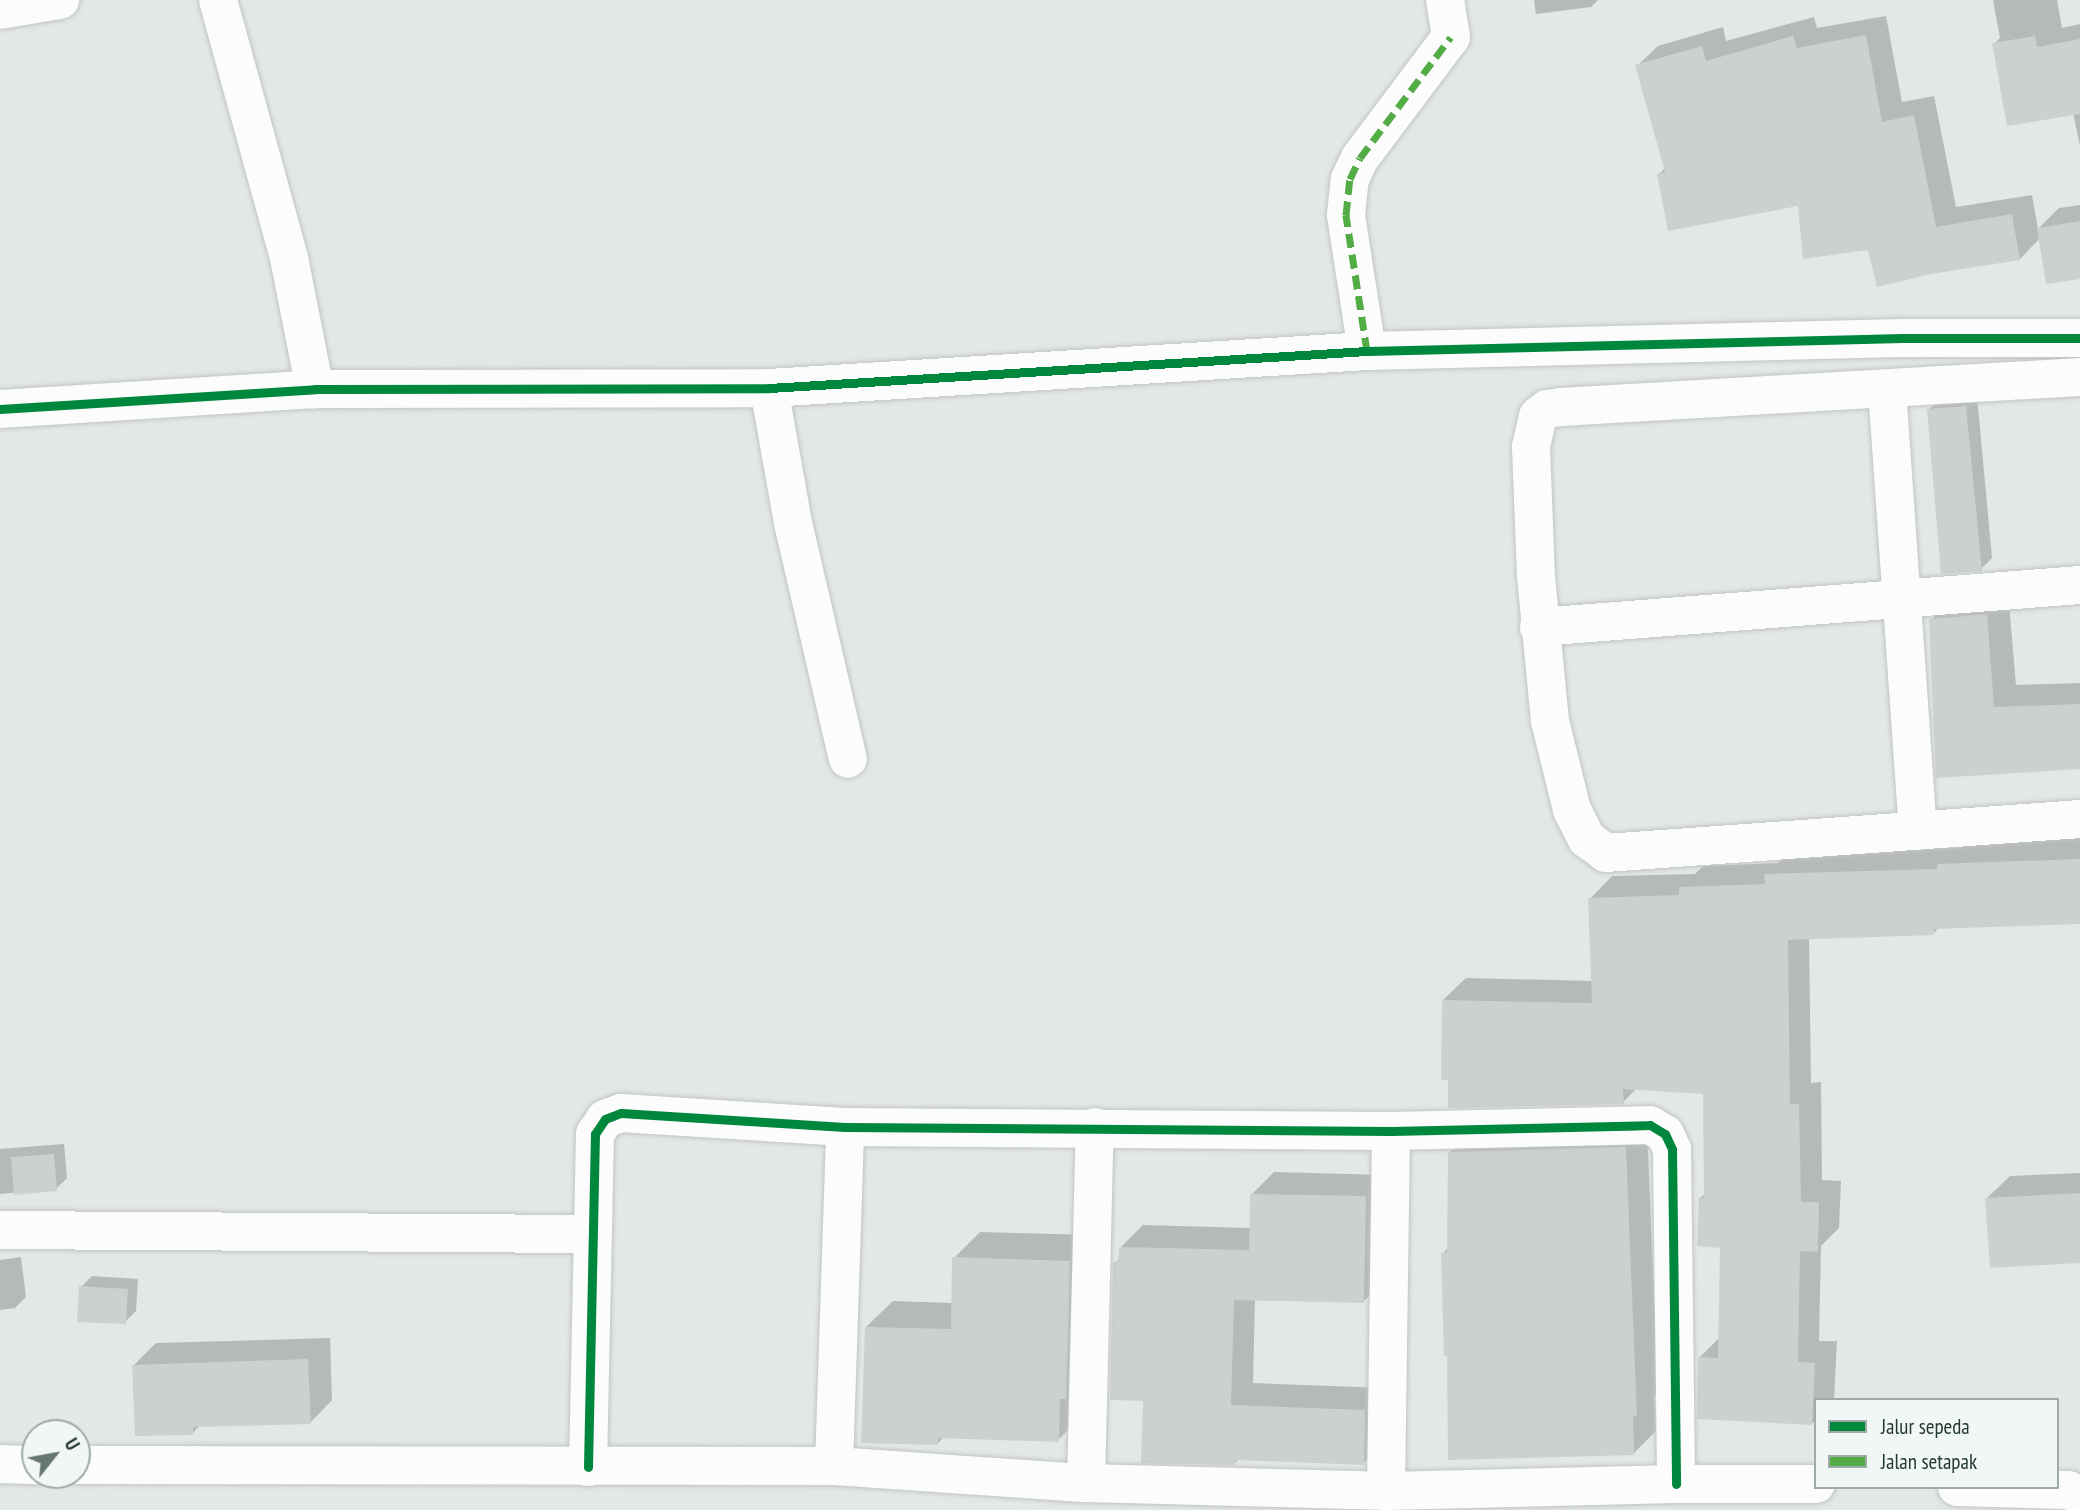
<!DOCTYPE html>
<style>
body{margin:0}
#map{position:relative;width:2080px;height:1510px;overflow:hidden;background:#e3e8e6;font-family:"PT Sans Narrow",sans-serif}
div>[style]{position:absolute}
.shadow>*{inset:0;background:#0003}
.building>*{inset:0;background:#ccd1cf}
.roads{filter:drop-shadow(0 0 2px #c0c5c3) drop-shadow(0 0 2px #c0c5c3)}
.minor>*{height:38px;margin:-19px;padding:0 19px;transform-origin:19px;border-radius:19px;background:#fbfcfb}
.quiet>*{height:7px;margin-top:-3.5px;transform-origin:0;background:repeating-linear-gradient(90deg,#53ac45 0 14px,transparent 0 21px)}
.cycleway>*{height:9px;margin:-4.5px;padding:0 4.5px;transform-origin:4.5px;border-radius:4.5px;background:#00873e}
span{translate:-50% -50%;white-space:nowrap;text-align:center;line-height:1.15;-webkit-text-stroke:5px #f1f7f4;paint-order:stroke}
.legend{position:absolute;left:1814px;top:1398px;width:245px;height:91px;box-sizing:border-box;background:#f1f7f4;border:2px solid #9faba7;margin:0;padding:9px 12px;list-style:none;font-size:21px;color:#233934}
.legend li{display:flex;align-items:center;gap:14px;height:35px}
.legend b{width:35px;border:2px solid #9faba7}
.north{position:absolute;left:21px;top:1419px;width:70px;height:70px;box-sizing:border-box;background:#f1f7f4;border:2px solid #9faba7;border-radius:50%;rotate:59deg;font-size:19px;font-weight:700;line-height:28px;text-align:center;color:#233934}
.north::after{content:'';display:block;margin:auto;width:24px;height:32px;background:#667672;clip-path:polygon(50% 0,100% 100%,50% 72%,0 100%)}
</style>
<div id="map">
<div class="shadow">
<i style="clip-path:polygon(1534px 0,1598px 0,1591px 7px,1536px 14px)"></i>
<i style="clip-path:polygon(1993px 0,2057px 0,2062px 28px,2080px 24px,2080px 146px,2073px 113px,1994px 44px,2000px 38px)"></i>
<i style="clip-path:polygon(1886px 16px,1902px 102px,1934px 96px,1956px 207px,2032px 195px,2038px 229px,2059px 208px,2080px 205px,2080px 277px,2041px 237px,2020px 259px,1870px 248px,1799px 204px,1659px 174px,1666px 167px,1637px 66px,1658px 46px,1723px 27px,1726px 41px,1814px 17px,1817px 28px)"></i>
<i style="clip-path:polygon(1977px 396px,1992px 558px,1981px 569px,1929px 409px,1940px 399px)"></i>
<i style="clip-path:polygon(2008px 593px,2016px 685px,2080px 683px,2080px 768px,1938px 776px,1931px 620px,1953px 598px)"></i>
<i style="clip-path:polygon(2080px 838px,2080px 923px,1939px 927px,1934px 933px,1809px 937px,1811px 1083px,1821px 1082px,1822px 1180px,1841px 1181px,1839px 1228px,1821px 1246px,1819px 1341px,1837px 1341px,1834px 1400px,1816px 1400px,1816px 1420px,1812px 1424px,1699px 1358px,1720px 1337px,1722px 1246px,1700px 1198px,1706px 1193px,1705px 1092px,1637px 1088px,1623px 1102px,1443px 1000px,1466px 978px,1593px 981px,1590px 899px,1612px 876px,1695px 874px,1703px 866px,1778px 863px,1788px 852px,1955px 848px,1961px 842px)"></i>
<i style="clip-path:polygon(1647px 1126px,1658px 1392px,1654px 1396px,1656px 1431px,1634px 1453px,1449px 1354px,1443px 1253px,1449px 1247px,1450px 1152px,1472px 1130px)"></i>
<i style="clip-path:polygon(64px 1144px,67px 1178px,56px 1189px,0 1194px,0 1149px)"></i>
<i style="clip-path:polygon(1274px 1172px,1387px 1175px,1386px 1279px,1364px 1301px,1255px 1299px,1253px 1383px,1387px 1388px,1386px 1441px,1364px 1463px,1239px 1459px,1235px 1463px,1145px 1399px,1115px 1263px,1120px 1258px,1120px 1248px,1143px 1225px,1251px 1228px,1251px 1195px)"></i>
<i style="clip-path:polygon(2080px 1173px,2080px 1261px,1987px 1198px,2010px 1176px)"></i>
<i style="clip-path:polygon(980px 1232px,1095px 1235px,1084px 1414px,1058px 1440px,945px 1436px,937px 1444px,866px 1327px,893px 1301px,953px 1303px,954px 1258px)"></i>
<i style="clip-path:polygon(21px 1257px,26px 1297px,15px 1308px,0 1310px,0 1260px)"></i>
<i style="clip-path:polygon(92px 1276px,138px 1279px,136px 1311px,125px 1322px,81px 1287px)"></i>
<i style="clip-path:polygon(330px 1338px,332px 1400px,310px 1423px,200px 1425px,193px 1433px,134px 1365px,156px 1343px)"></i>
</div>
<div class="building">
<i style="clip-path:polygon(1866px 35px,1882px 122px,1914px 115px,1936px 227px,2012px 214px,2020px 260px,1931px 274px,1877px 287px,1868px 250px,1803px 259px,1798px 206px,1668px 231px,1657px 174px,1665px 172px,1635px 65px,1702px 46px,1706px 61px,1793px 36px,1797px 48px)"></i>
<i style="clip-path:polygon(2035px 36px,2037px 47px,2080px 39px,2080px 114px,2007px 126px,1992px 43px)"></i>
<i style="clip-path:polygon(2080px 221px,2080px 279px,2046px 284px,2037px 228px)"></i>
<i style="clip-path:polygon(1966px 406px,1982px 571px,1941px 574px,1927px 409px)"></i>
<i style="clip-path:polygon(1987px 614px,1994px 707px,2080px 704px,2080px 769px,1936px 778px,1929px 619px)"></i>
<i style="clip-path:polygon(2080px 859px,2080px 924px,1934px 929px,1934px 935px,1788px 940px,1790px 1104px,1799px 1104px,1801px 1202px,1819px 1202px,1818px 1252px,1800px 1251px,1798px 1362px,1815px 1363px,1812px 1425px,1697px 1419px,1698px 1357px,1718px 1358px,1720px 1248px,1697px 1246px,1699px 1197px,1704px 1198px,1703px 1094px,1623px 1089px,1624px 1104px,1448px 1108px,1448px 1080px,1441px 1080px,1442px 1000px,1592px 1003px,1588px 898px,1679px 895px,1679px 887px,1765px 884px,1764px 874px,1937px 869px,1937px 864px)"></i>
<i style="clip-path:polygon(1626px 1147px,1637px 1416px,1633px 1416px,1634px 1455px,1448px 1460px,1447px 1356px,1444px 1356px,1441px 1253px,1447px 1253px,1448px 1152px)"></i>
<i style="clip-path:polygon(54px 1154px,57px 1191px,14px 1195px,11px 1157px)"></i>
<i style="clip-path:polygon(2080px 1193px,2080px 1263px,1990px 1268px,1985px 1198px)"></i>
<i style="clip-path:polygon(1250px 1194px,1366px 1196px,1364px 1303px,1234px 1300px,1231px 1405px,1365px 1410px,1364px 1465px,1236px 1460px,1235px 1465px,1141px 1463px,1143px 1401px,1110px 1400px,1113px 1262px,1118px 1262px,1119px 1247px,1249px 1250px)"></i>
<i style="clip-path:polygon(952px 1257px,1070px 1261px,1066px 1399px,1060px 1399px,1059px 1442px,938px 1438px,938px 1445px,861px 1443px,865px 1327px,951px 1329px)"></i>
<i style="clip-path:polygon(79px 1286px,128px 1289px,126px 1324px,77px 1322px)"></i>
<i style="clip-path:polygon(308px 1359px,311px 1424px,193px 1427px,193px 1435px,135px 1436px,132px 1365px)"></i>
</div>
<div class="roads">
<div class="minor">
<i style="left:218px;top:0;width:268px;rotate:74.6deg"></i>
<i style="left:289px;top:258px;width:134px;rotate:78.8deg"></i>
<i style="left:0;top:10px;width:61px;rotate:-9.5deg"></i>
<i style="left:1367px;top:351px;width:138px;rotate:-98.8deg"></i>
<i style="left:1346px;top:215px;width:36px;rotate:-84deg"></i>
<i style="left:1350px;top:179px;width:23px;rotate:-65deg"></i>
<i style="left:1360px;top:158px;width:151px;rotate:-53.1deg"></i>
<i style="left:1451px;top:37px;width:37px;rotate:-99deg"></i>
<i style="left:2080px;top:377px;width:520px;rotate:176.69deg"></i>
<i style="left:1561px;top:407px;width:14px;rotate:172deg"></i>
<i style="left:1547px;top:409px;width:11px;rotate:142deg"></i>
<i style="left:1538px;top:416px;width:32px;rotate:103deg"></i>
<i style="left:1531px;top:447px;width:129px;rotate:87.8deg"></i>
<i style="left:1536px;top:576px;width:146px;rotate:84.5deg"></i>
<i style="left:1550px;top:721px;width:92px;rotate:76.1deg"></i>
<i style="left:1572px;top:810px;width:33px;rotate:63deg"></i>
<i style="left:1587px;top:839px;width:24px;rotate:36deg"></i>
<i style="left:1606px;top:853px;width:475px;rotate:-4.1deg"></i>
<i style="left:769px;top:388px;width:137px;rotate:79.9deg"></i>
<i style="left:793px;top:523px;width:242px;rotate:76.9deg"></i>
<i style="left:1887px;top:389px;width:443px;rotate:86deg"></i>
<i style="left:0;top:409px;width:316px;rotate:-3.6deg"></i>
<i style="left:315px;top:389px;width:454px;rotate:-0.1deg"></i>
<i style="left:769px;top:388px;width:599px;rotate:-3.54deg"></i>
<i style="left:1367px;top:351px;width:536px;rotate:-1.39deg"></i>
<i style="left:1903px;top:338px;width:177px"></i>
<i style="left:1539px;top:627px;width:543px;rotate:-4.44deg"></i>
<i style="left:0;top:1230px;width:591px;rotate:0.39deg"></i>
<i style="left:0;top:1464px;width:35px;rotate:2deg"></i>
<i style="left:77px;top:1465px;width:757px;rotate:0.08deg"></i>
<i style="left:834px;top:1466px;width:253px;rotate:3.9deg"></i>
<i style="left:1086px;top:1483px;width:300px;rotate:1.5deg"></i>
<i style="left:1386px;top:1491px;width:290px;rotate:-1.4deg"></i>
<i style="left:1676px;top:1484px;width:140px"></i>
<i style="left:834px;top:1466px;width:339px;rotate:-88.1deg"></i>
<i style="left:588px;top:1467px;width:333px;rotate:-88.8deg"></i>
<i style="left:595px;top:1134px;width:18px;rotate:-56deg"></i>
<i style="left:605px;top:1119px;width:17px;rotate:-21deg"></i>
<i style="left:621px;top:1113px;width:224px;rotate:3.6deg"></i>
<i style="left:845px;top:1127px;width:546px;rotate:0.42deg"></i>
<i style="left:1391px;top:1131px;width:259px;rotate:-1.3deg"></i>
<i style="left:1650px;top:1125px;width:17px;rotate:31deg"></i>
<i style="left:1665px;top:1134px;width:17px;rotate:65deg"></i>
<i style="left:1672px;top:1149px;width:335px;rotate:89.3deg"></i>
<i style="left:1086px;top:1483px;width:356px;rotate:-88.6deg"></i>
<i style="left:1957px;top:1487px;width:111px;rotate:1.5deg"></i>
<i style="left:2068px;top:1490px;width:13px;rotate:23deg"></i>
<i style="left:1386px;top:1491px;width:360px;rotate:-89.2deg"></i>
</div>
</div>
<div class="quiet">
<i style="left:1367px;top:351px;width:138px;rotate:-98.8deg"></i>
<i style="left:1346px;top:215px;width:36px;rotate:-84deg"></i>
<i style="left:1350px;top:179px;width:23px;rotate:-65deg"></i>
<i style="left:1360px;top:158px;width:151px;rotate:-53.1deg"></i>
</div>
<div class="cycleway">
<i style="left:0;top:409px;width:316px;rotate:-3.6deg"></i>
<i style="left:315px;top:389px;width:454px;rotate:-0.1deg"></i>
<i style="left:769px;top:388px;width:599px;rotate:-3.54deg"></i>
<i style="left:1367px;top:351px;width:536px;rotate:-1.39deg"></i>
<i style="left:1903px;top:338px;width:177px"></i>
<i style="left:588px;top:1467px;width:333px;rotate:-88.8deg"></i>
<i style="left:595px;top:1134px;width:18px;rotate:-56deg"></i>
<i style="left:605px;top:1119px;width:17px;rotate:-21deg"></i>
<i style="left:621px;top:1113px;width:224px;rotate:3.6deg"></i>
<i style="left:845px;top:1127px;width:546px;rotate:0.42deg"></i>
<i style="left:1391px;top:1131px;width:259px;rotate:-1.3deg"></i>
<i style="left:1650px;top:1125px;width:17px;rotate:31deg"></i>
<i style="left:1665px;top:1134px;width:17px;rotate:65deg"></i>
<i style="left:1672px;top:1149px;width:335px;rotate:89.3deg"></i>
</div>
<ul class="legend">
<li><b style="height:9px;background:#00873e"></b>Jalur sepeda</li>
<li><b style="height:9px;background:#53ac45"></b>Jalan setapak</li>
</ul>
<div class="north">U</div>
</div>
